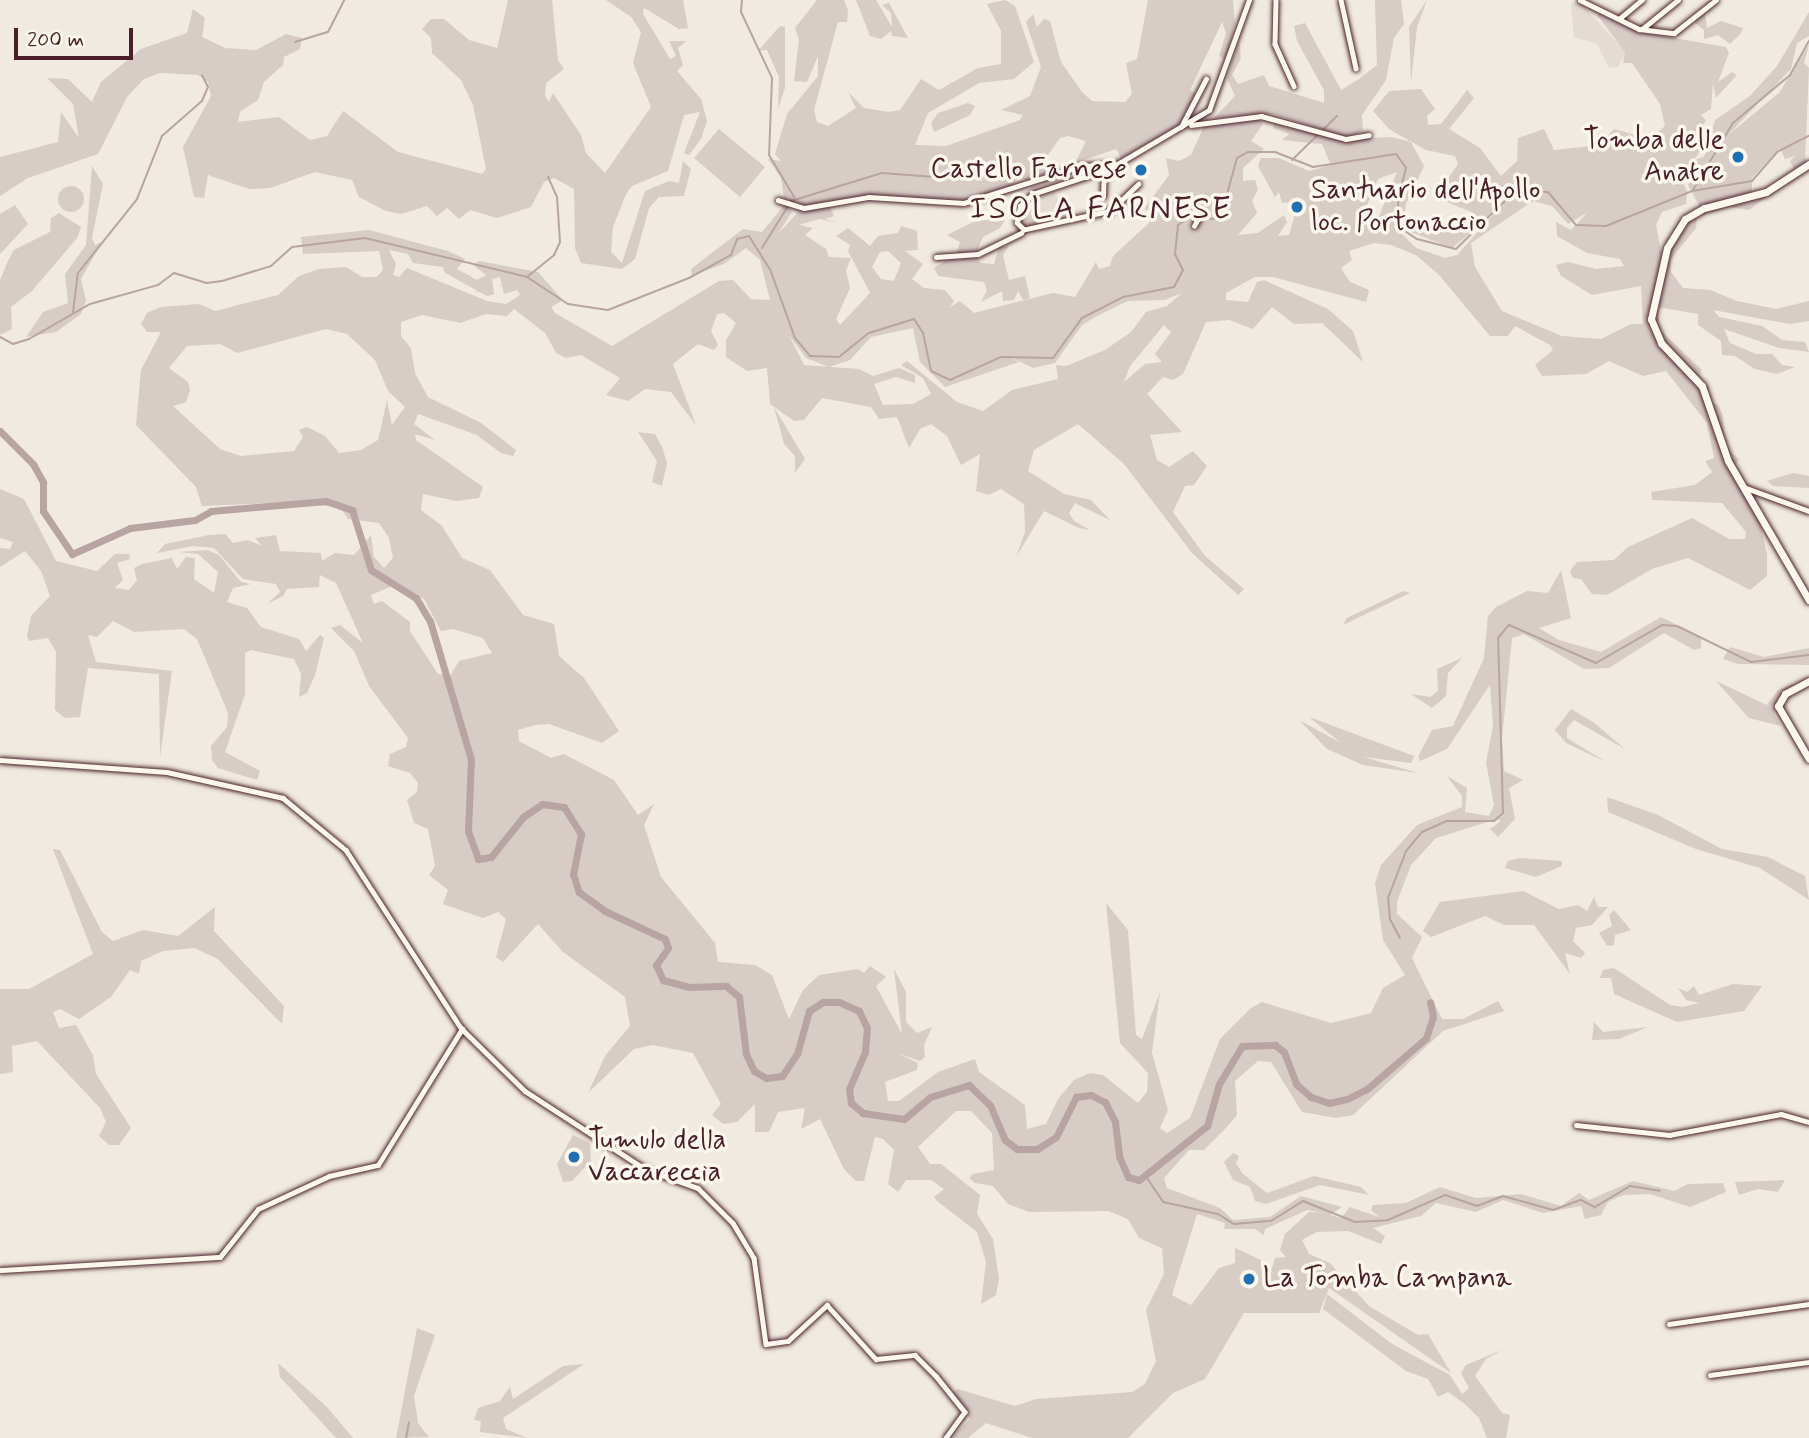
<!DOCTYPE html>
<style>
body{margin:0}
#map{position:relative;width:1809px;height:1438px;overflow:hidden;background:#f0eae0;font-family:Mynerve,sans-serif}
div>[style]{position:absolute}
.built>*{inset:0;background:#e4dbd2}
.green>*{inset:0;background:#d8ccc6}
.round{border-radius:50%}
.stream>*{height:2px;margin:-1px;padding:0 1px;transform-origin:1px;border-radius:1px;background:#b8a4a2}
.river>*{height:7px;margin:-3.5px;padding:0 3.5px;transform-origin:3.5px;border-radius:3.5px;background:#b8a4a2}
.roads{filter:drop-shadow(0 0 2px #4a1f2b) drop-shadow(0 0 2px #4a1f2b)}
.street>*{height:4.5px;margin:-2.25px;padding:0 2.25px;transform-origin:2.25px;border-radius:2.25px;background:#fbf7ec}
.secondary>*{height:7px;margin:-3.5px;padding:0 3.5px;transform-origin:3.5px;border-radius:3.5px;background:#fbf7ec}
.dots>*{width:19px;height:19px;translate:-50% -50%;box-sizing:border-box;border:4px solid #fbf7ec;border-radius:50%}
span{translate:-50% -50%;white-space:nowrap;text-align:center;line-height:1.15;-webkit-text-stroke:7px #fbf7ec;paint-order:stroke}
.poi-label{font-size:28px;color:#4a1f2b}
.right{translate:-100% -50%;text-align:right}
.left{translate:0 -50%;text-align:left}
.quarter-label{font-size:32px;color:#4a1f2b;letter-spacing:2px}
.scale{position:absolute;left:14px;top:28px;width:119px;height:32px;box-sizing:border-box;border:4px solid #4a1f2b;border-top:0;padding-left:9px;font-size:21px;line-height:24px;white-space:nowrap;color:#4a1f2b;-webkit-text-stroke:5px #fbf7ec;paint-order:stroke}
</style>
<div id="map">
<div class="built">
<i style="clip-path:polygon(1577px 0,1626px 52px,1618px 67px,1609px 68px,1597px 44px,1574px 37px,1571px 5px)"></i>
<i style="clip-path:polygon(1051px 188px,1069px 217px,1047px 222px,1030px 197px)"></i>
</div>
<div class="green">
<i style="clip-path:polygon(508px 0,552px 0,558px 60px,564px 69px,546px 83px,545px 96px,549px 102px,553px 93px,581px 135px,586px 153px,605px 173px,651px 107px,633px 63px,641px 32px,631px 17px,606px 0,683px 0,688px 28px,679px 29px,644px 8px,643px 14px,670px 59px,676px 56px,669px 41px,686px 41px,678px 48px,683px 65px,677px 71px,701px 99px,707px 121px,701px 139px,689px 155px,684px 153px,700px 112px,684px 115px,668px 171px,632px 186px,626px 194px,613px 227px,611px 252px,622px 263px,645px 191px,669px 181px,679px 183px,683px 161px,691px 169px,684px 196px,659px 197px,649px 208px,635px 259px,622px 269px,581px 263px,575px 248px,574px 189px,554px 178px,544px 182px,531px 207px,497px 218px,470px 210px,459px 219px,447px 208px,437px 216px,427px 206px,401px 214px,386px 211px,359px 197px,352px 180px,315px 172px,270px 188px,249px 189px,208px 175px,204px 198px,194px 197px,183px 147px,211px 96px,208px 82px,198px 75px,160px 73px,144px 79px,127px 97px,98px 154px,28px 178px,0 196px,0 157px,58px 142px,61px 112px,79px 138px,73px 104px,47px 78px,68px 79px,92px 102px,101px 82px,141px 49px,187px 33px,193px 9px,205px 18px,202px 37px,225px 48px,256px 50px,286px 34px,302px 38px,300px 49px,284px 57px,283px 65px,264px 82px,258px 100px,240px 112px,238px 122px,279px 117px,310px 140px,327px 136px,343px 111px,398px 152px,482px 174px,486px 169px,473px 105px,461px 80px,432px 53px,431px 38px,422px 29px,431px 19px,444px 19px,469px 40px,497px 48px)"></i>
<i style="clip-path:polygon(817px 0,844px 0,848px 10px,847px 22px,838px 22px,814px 110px,817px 122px,828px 126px,856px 108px,848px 92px,864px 108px,889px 112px,900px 110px,921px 79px,939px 90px,978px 68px,1001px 64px,1001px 31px,987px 4px,1005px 0,1015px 6px,1034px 62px,1014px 79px,979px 83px,928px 113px,915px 145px,946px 146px,1020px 120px,1023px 115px,1001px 110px,1030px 96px,1041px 67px,1026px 22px,1033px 14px,1037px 27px,1044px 19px,1050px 21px,1061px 62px,1082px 92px,1092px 101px,1125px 102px,1132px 94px,1126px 63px,1137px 59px,1148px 0,1233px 0,1235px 23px,1226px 59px,1219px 56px,1226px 33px,1222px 22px,1190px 90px,1197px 95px,1178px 127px,1121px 158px,1116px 149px,1075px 163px,1086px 141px,1068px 136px,1060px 138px,1043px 162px,1054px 163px,1054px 170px,1027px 181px,1018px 176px,1011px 187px,963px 202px,872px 195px,806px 206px,784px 198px,781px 178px,768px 159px,781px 161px,775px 154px,787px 114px,818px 76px,818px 56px,807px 82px,794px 81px,799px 40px,795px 28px)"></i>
<i style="clip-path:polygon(856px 0,876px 0,892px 27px,891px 13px,882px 5px,889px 3px,908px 38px,892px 36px,891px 31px,881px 39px,870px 36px)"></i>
<i style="clip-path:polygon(1375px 0,1401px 0,1404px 24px,1394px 38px,1386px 80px,1362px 115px,1363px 131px,1346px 137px,1273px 114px,1214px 118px,1235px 96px,1227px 78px,1239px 41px,1241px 58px,1232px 75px,1238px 84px,1264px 75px,1269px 86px,1324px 103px,1324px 90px,1297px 41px,1294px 26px,1305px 23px,1341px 90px,1359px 79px,1377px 65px)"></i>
<i style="clip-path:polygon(1427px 0,1417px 27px,1411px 82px,1409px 27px)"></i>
<i style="clip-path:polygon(evenodd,1600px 11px,1645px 33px,1726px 47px,1729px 53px,1718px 82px,1732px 72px,1737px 75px,1716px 98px,1713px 83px,1711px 109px,1701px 115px,1706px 120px,1697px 139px,1706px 142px,1694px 160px,1704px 157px,1715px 120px,1750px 96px,1777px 66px,1809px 12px,1809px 36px,1797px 43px,1791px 69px,1728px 135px,1779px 93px,1809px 44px,1804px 63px,1809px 68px,1805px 162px,1794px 169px,1790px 161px,1795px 156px,1785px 159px,1780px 148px,1752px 178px,1752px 193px,1700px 207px,1688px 185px,1691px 179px,1706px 182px,1704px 172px,1687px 176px,1678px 167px,1658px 178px,1678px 173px,1687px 191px,1686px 204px,1662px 212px,1656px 225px,1662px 255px,1649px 327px,1699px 388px,1709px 386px,1708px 402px,1718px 405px,1723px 416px,1725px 447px,1739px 459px,1735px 466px,1758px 513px,1767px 555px,1767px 576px,1750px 590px,1688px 558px,1652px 569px,1607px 595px,1592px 594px,1581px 579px,1573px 578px,1570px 571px,1577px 562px,1614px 560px,1628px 547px,1692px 518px,1729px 539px,1745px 539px,1746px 532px,1722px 503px,1652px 500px,1651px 492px,1695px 485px,1712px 472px,1705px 461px,1714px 458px,1707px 423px,1666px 371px,1643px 376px,1609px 361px,1586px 374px,1542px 376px,1535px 365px,1553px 350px,1550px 345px,1515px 326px,1508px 336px,1490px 336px,1439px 275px,1416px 255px,1391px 245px,1374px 243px,1349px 251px,1352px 260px,1341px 268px,1350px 282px,1369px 290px,1366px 302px,1273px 277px,1255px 277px,1226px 293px,1226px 300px,1248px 302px,1257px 282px,1264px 280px,1328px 309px,1353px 331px,1363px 362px,1322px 323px,1294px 324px,1272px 307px,1253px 329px,1229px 320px,1206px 322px,1183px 374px,1173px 380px,1163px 377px,1147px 394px,1182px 432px,1150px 435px,1157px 460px,1169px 467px,1193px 451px,1207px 466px,1194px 485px,1185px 486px,1173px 512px,1205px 556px,1244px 589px,1238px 595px,1192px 553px,1124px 464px,1078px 424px,1034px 450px,1028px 471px,1064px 494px,1091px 500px,1110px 520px,1075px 503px,1069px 513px,1074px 521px,1090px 530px,1079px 528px,1044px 511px,1016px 557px,1025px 532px,1024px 504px,1001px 489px,988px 495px,976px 491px,980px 454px,961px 465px,947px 436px,931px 424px,920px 429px,909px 448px,897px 417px,879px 419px,871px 407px,822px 398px,804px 420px,794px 421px,770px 404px,767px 368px,747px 371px,726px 357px,726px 340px,736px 323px,724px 313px,717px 314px,711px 331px,718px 345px,714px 350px,698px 344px,673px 364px,696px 425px,671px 392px,645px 389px,628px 401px,606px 395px,620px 378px,581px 355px,566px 358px,556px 353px,545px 333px,514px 309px,507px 316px,486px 314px,460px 323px,422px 315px,401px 322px,401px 336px,411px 348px,415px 373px,428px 397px,481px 423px,516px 450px,513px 456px,501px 453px,477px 435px,418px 414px,414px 424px,435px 440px,415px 434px,416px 440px,483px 487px,479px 498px,456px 501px,423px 494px,421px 510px,442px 526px,462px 558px,490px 570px,523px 615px,554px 624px,559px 656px,584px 678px,619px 731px,602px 743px,549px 724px,535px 725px,518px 730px,519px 741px,551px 758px,564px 754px,614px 780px,638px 815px,654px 804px,644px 825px,661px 877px,715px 943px,718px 962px,755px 965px,772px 975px,789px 1019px,803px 990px,819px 975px,858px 969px,864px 973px,870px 966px,886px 977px,876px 986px,902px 1034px,894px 969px,906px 992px,906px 1022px,917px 1033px,932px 1027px,924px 1045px,925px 1057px,920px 1061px,899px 1054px,918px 1063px,917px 1070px,885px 1082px,888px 1101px,899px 1101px,938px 1072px,975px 1059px,979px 1072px,1025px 1105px,1027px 1129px,1046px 1124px,1058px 1099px,1074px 1080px,1090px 1073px,1103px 1075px,1138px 1103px,1147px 1092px,1148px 1073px,1120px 1043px,1106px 903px,1128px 930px,1136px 1035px,1142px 1039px,1160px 992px,1152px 1053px,1168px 1110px,1160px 1128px,1167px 1133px,1190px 1118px,1220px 1039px,1251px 1008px,1262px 1002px,1331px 1023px,1371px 1013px,1383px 988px,1405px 975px,1383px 940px,1375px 883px,1381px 865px,1417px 825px,1462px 807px,1462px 796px,1447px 776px,1467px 788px,1465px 812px,1489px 816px,1494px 805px,1486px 763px,1493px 725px,1490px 685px,1447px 749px,1420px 761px,1418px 757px,1432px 730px,1453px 726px,1484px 658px,1488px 616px,1496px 607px,1527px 591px,1548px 593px,1561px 570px,1571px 618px,1539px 628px,1559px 640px,1601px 652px,1661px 617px,1701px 637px,1701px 648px,1694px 650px,1664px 633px,1609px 668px,1584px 669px,1524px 634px,1512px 638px,1502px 738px,1504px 771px,1523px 780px,1509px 788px,1515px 819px,1498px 837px,1490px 829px,1501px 821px,1497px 819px,1436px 838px,1411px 865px,1397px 902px,1397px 914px,1422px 937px,1412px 958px,1442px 1019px,1463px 1019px,1498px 1001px,1504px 1011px,1443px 1031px,1353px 1115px,1336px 1118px,1302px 1112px,1271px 1062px,1258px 1061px,1235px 1081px,1237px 1115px,1225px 1129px,1204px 1150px,1189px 1150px,1164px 1178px,1167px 1188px,1220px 1208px,1233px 1220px,1270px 1217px,1301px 1196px,1342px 1207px,1330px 1215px,1341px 1218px,1350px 1207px,1379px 1217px,1371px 1210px,1373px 1205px,1406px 1203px,1440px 1187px,1476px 1198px,1521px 1194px,1561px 1206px,1579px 1193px,1589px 1200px,1633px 1181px,1674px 1191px,1688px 1184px,1723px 1183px,1726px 1192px,1690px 1207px,1650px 1194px,1623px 1195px,1608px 1202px,1601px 1215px,1585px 1219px,1581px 1206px,1543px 1213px,1503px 1200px,1476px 1212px,1436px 1203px,1421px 1216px,1373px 1228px,1385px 1236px,1381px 1244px,1348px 1231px,1317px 1232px,1302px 1240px,1309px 1254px,1330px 1263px,1369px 1306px,1418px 1335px,1428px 1334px,1451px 1373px,1329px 1288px,1319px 1313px,1244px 1313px,1205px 1379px,1173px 1393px,1128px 1438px,1032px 1438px,986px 1423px,968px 1438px,951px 1438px,970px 1419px,952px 1394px,958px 1389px,1015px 1406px,1036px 1399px,1132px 1392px,1145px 1384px,1156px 1361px,1146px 1310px,1164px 1274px,1162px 1248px,1139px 1238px,1128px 1219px,1108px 1211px,1029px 1212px,1008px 1204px,993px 1186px,975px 1183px,969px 1178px,973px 1174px,994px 1170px,992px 1133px,971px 1111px,956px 1111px,918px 1147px,930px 1164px,941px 1164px,980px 1195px,977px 1214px,993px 1239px,999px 1279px,996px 1295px,981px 1304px,986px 1262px,977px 1232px,937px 1201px,934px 1197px,944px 1189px,931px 1180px,906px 1180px,898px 1192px,888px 1184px,894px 1150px,883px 1139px,875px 1137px,864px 1181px,856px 1181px,844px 1169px,820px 1119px,801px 1129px,805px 1108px,778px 1112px,769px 1132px,755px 1132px,755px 1104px,737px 1122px,723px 1124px,712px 1115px,721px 1104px,693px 1053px,653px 1045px,634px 1049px,588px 1093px,605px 1056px,630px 1026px,625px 997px,563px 952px,538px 924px,503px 962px,496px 957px,506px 919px,498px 912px,483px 918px,443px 904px,448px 890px,429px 875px,435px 866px,428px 829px,414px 823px,407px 800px,417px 792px,418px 783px,410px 773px,388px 766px,390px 754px,406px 747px,408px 738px,369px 686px,354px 651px,331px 628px,340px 625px,363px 643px,336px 583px,320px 575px,319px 587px,287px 589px,283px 596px,267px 604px,280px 592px,276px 584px,243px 579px,214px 548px,193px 546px,157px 553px,165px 544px,209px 535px,225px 534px,233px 543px,248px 540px,262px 546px,255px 538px,276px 535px,280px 551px,321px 553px,322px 561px,335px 553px,354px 555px,371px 535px,374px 557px,384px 568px,393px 558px,389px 538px,379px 523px,348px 519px,341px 508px,299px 502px,202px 506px,196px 487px,136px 425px,141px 370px,161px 332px,147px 332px,141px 324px,147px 313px,161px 307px,199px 304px,215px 311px,278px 295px,299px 276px,319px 269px,346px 267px,362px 277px,377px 277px,383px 270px,379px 251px,303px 254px,301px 237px,369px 230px,448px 251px,465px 259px,457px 269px,477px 280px,486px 275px,473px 265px,479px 261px,538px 272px,563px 300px,551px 307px,555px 313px,612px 346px,719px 281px,733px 280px,751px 299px,770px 300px,760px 260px,746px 248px,724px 264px,692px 276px,691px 269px,743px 229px,762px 232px,785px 204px,792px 212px,777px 235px,801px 209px,830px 206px,834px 216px,825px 219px,840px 223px,819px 219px,799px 225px,813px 228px,805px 235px,826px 249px,829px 257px,851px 258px,846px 270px,850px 288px,836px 319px,840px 325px,870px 293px,848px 251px,850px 245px,836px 236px,848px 228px,870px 246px,878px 236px,898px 233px,901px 226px,917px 231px,918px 250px,905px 251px,923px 264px,912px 279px,924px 288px,945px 290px,954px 301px,949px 308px,960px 301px,974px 313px,1053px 293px,1075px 297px,1096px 262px,1099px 269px,1110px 266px,1113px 256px,1149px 223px,1152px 211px,1144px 209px,1169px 175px,1166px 158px,1179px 161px,1191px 155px,1206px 122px,1258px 119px,1263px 124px,1251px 141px,1264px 149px,1243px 168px,1243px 181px,1255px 180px,1258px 190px,1252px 201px,1257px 213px,1238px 235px,1258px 233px,1284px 215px,1287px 222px,1278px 236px,1289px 235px,1297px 207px,1306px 201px,1282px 203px,1279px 192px,1275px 197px,1258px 166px,1261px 158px,1279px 158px,1309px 171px,1331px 165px,1322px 144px,1282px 140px,1289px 134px,1273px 128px,1274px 122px,1301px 125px,1345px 140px,1391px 137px,1411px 142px,1424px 166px,1406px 204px,1402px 234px,1416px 248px,1445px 258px,1457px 255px,1513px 193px,1499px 195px,1499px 209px,1452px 248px,1411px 232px,1415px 223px,1453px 233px,1473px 218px,1471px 212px,1435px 197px,1458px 164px,1455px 156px,1426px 150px,1389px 129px,1373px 111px,1389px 91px,1421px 89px,1435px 109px,1427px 116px,1428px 125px,1441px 124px,1467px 90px,1474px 98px,1449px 129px,1480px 148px,1501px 176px,1517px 161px,1518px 138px,1544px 129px,1554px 150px,1600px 145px,1614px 129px,1650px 139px,1665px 126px,1660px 104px,1632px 63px,1623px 63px,1625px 52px,1597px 15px,1600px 11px,1397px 172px,1378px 219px,1370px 221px,1365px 210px,1378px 179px,1397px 172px,1600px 11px,1533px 201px,1552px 206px,1568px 224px,1588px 212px,1571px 230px,1556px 222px,1557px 236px,1587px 253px,1620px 259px,1624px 266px,1596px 269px,1568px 262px,1556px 265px,1561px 276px,1592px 295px,1641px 286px,1643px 324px,1631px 324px,1601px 339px,1562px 336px,1502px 311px,1475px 267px,1471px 243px,1533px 201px,1600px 11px,389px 250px,408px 254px,413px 263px,443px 267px,445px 273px,487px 296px,494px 294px,492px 279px,500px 277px,504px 294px,517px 290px,520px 295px,506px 304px,487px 301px,407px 268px,399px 277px,393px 275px,396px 264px,389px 250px,1600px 11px,888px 251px,901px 263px,894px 281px,881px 279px,872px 267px,880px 252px,888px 251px,1600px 11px,1182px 293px,1167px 306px,1146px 312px,1131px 332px,1105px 350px,1066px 366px,1056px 365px,1058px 379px,1012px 390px,983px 411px,957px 402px,907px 361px,901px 365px,923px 378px,931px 394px,913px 404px,883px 405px,874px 384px,896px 377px,915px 383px,915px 375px,899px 368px,873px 376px,859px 369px,804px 365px,789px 335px,806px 358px,829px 367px,850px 360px,871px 337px,913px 328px,920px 362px,945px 387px,1019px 362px,1006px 355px,1033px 368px,1055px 363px,1082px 325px,1095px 317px,1128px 301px,1165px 300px,1182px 293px,1600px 11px,1164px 325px,1171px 332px,1155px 354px,1162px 362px,1145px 364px,1124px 382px,1130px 366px,1164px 325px,1600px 11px,326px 329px,347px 334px,375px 360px,388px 391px,405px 407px,392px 425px,387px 400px,378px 440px,361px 450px,339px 453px,325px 436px,307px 427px,299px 430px,303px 437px,294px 451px,241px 456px,220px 449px,173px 406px,186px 402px,190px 390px,188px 382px,169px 368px,187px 346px,220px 344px,237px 353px,326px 329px,1600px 11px,395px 585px,424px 599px,441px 631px,453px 629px,483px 638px,492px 653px,459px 661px,450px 676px,438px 674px,410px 631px,410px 622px,382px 601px,374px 604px,371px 595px,395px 585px,1600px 11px,1307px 1210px,1324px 1213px,1309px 1212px,1285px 1234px,1280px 1250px,1286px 1257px,1275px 1258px,1271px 1272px,1265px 1272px,1261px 1260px,1235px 1248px,1235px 1263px,1219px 1268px,1191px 1305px,1172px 1295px,1197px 1214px,1225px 1223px,1224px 1229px,1255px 1229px,1264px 1235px,1265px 1229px,1307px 1210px)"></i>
<i style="clip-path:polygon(1705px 14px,1707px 28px,1721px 21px,1743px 28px,1741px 33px,1730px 44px,1718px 35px,1704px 39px,1704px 30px,1693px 21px)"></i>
<i style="clip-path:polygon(780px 26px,785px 27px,785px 88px,778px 109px,779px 77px,767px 50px,758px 51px)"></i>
<i style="clip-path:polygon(968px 103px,975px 106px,970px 115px,934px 132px,931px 123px,938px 113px)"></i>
<i style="clip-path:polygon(719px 129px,765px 167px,740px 197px,694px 158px)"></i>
<i style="clip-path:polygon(92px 166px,103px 184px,92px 238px,95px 245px,102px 242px,81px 279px,86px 301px,81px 314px,56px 332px,26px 337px,43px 312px,68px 303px,65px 274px,86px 245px)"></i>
<i style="clip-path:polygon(1784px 184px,1749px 210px,1729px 207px,1697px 217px,1696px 228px,1671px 259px,1671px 272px,1683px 288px,1710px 290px,1737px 301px,1776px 309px,1809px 301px,1809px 321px,1790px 324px,1713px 310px,1719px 317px,1762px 326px,1782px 340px,1805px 342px,1809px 352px,1779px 348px,1724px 329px,1730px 343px,1756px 354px,1772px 354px,1782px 365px,1795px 367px,1777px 374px,1755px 369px,1735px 356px,1722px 355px,1721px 341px,1698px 325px,1698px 314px,1658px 307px,1660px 330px,1702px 370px,1698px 377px,1657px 335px,1653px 315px,1669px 248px,1693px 215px)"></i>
<i class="round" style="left:58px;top:186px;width:26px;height:26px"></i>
<i style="clip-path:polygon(1030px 197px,1047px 222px,1023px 228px,1020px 214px)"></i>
<i style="clip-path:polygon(15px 205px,28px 224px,0 254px,0 214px)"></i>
<i style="clip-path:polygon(59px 213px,81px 227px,77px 238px,32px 291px,11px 307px,12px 329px,0 335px,0 280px,8px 261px,14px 250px,50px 232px,51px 218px)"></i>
<i style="clip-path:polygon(1007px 216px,1000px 228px,983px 237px,975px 255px,981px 263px,994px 264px,999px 247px,1009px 246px,1003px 255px,1009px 280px,1025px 276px,1030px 298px,1023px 300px,1018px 291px,1014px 300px,1003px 301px,1002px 291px,981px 302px,987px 290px,984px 282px,938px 276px,934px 268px,956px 254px,960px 242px,947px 235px,971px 223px)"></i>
<i style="clip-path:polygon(774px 407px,805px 459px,795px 473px,795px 456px,784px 444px)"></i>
<i style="clip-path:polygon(638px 432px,655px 434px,662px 447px,667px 463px,662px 486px,652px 482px,657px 461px)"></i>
<i style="clip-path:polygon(1793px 473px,1809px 476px,1809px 488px,1773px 486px,1767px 481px)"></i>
<i style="clip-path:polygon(0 489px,24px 499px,56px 561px,97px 571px,115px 554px,129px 554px,130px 559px,117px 563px,123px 580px,115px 588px,129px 590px,137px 580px,134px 568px,142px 564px,172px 558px,177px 569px,186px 557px,195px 558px,194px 579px,214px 593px,218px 572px,198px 554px,179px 552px,207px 550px,219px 555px,241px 582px,251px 584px,233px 588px,227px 602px,247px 608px,261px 627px,299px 639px,306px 651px,320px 635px,324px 638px,315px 675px,307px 693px,299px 697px,301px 674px,294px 659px,251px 650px,245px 653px,245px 694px,225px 752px,260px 771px,257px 780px,218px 768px,212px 760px,211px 746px,227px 727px,228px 713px,197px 639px,184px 629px,134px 632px,113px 621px,97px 637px,88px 635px,96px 662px,172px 671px,160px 757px,159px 674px,88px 668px,80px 717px,65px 718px,55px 710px,56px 652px,48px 638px,29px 641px,27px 636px,31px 616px,50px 596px,41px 571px,25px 551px,0 567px,0 548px,10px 549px,13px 542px,0 538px)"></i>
<i style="clip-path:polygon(1403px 591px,1410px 593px,1343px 625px,1347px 618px)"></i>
<i style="clip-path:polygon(1730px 647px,1764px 657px,1809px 648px,1809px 665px,1738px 664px,1723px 659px)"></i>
<i style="clip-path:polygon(1462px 658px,1448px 673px,1446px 696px,1432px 708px,1411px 694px,1430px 697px,1438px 691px,1437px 669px)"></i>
<i style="clip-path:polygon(1716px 681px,1767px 705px,1778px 690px,1795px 684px,1777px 699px,1774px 714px,1781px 726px,1749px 718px)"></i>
<i style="clip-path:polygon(1571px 709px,1593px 722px,1625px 749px,1574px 720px,1567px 728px,1567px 738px,1606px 762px,1566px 743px,1555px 730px)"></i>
<i style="clip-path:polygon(1309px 717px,1414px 756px,1411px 763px,1364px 757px,1418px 773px,1363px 765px,1327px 749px,1299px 720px,1341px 743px)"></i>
<i style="clip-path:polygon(1607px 797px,1658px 815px,1722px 849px,1768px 857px,1805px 876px,1809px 900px,1760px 868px,1696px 849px,1608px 812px)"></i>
<i style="clip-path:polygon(53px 849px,60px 850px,102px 932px,113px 941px,143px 930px,178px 936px,215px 907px,214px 931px,284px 1006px,282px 1024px,218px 959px,194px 948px,163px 951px,141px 961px,139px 974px,130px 970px,111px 997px,79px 1019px,60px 1009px,53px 1012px,59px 1028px,76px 1025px,93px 1055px,96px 1074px,131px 1128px,119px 1145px,109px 1145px,99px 1136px,106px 1122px,100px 1108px,37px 1041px,12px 1046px,13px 1072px,0 1074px,0 989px,29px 989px,93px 954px)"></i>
<i style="clip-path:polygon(1520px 858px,1562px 861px,1562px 866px,1536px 877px,1505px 868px,1508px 861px)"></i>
<i style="clip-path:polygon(1523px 891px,1559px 909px,1578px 905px,1587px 911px,1594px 897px,1598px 907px,1608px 907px,1592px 925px,1576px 928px,1573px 941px,1585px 953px,1581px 958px,1565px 953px,1570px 974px,1534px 925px,1504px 925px,1485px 916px,1431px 937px,1423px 931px,1440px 902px)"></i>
<i style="clip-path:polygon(1614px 910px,1631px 930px,1615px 935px,1614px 945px,1607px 946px,1599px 933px,1612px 926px,1609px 915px)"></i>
<i style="clip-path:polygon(1614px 968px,1670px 1005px,1683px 1007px,1699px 1003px,1686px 1000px,1678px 988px,1687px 992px,1694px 986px,1699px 995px,1733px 984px,1762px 986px,1744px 1011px,1677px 1022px,1614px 994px,1611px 978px,1600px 978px,1603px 970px)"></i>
<i style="clip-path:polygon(1594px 1022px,1603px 1032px,1648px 1027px,1619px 1039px,1592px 1040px)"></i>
<i style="clip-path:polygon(573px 1135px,590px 1143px,591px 1161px,572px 1181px,563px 1182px,557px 1164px)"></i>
<i style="clip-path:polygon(1233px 1153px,1239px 1156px,1236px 1163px,1242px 1173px,1267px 1193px,1314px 1176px,1361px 1187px,1369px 1195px,1320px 1185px,1266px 1204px,1255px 1201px,1250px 1187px,1233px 1180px,1224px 1162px)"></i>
<i style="clip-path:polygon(1785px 1180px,1778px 1192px,1758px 1189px,1739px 1195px,1735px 1182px)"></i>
<i style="clip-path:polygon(1327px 1294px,1392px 1344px,1450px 1375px,1462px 1394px,1469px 1388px,1461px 1373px,1466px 1365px,1502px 1350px,1486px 1359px,1475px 1376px,1502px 1413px,1510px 1415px,1506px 1438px,1487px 1438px,1479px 1418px,1465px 1404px,1448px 1392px,1438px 1397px,1428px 1379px,1406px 1371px,1323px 1309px)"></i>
<i style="clip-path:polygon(417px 1328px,435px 1335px,414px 1396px,418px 1423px,429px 1437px,396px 1438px)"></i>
<i style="clip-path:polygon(278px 1363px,327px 1407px,353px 1438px,336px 1438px,280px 1377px)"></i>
<i style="clip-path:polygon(584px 1364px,503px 1418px,506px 1429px,527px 1438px,480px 1432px,481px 1421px,474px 1420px,478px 1408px,500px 1401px,510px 1387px,513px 1399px,563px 1366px)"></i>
</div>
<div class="stream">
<i style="left:742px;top:0;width:12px;rotate:95deg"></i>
<i style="left:741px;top:12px;width:73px;rotate:64.8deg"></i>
<i style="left:772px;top:78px;width:77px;rotate:92.2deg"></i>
<i style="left:769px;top:155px;width:49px;rotate:59.2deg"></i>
<i style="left:295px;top:42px;width:34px;rotate:-17deg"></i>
<i style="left:328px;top:32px;width:36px;rotate:-63deg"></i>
<i style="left:1292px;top:160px;width:63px;rotate:-44.4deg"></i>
<i style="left:1693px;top:190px;width:78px;rotate:-59.2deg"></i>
<i style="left:1733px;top:123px;width:75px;rotate:-40.1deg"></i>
<i style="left:1790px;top:75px;width:39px;rotate:-61deg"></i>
<i style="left:791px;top:201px;width:95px;rotate:-17.1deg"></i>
<i style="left:882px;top:173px;width:65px;rotate:4.4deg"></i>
<i style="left:762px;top:248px;width:49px;rotate:-58.2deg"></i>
<i style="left:527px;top:277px;width:35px;rotate:-39deg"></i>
<i style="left:554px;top:255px;width:14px;rotate:-65deg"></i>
<i style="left:560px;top:242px;width:45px;rotate:-93.8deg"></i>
<i style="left:557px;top:197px;width:22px;rotate:-114deg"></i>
<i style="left:73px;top:312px;width:39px;rotate:-83deg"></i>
<i style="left:78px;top:273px;width:95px;rotate:-51.4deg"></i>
<i style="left:137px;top:199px;width:68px;rotate:-68.4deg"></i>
<i style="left:162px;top:136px;width:53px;rotate:-41.2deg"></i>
<i style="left:202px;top:101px;width:15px;rotate:-67deg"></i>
<i style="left:208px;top:87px;width:13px;rotate:-117deg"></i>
<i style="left:0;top:337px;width:15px;rotate:28deg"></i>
<i style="left:13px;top:344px;width:17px;rotate:-17deg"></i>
<i style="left:29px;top:339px;width:70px;rotate:-29.8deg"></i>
<i style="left:90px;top:304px;width:71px;rotate:-15.6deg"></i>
<i style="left:158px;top:285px;width:20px;rotate:-37deg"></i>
<i style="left:174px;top:273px;width:34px;rotate:17deg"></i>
<i style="left:207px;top:283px;width:15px;rotate:-8deg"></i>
<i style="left:222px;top:281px;width:51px;rotate:-17deg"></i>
<i style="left:271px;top:266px;width:28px;rotate:-42deg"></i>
<i style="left:292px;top:247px;width:74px;rotate:-7deg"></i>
<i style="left:365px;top:238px;width:167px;rotate:13.5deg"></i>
<i style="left:527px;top:277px;width:49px;rotate:33.4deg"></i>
<i style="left:568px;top:304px;width:40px;rotate:8.5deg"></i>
<i style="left:608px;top:310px;width:87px;rotate:-21.6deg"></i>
<i style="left:689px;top:278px;width:48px;rotate:-28.7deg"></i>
<i style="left:731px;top:255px;width:17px;rotate:-69deg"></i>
<i style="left:737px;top:239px;width:12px;rotate:-14deg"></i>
<i style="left:749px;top:236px;width:39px;rotate:58deg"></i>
<i style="left:770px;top:269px;width:73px;rotate:70.1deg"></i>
<i style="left:795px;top:338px;width:23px;rotate:50deg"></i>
<i style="left:810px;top:356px;width:29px;rotate:2deg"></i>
<i style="left:839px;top:357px;width:38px;rotate:-39deg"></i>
<i style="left:869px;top:333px;width:47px;rotate:-17.3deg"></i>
<i style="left:914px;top:319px;width:17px;rotate:57deg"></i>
<i style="left:923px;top:333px;width:39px;rotate:78deg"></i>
<i style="left:931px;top:371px;width:21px;rotate:25deg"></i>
<i style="left:950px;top:380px;width:56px;rotate:-24.3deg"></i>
<i style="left:1001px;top:357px;width:52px;rotate:1.1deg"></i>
<i style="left:1053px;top:358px;width:49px;rotate:-54.1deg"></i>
<i style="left:1082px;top:318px;width:46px;rotate:-27.1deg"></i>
<i style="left:1123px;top:297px;width:52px;rotate:-11.1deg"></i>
<i style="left:1174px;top:287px;width:19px;rotate:-62deg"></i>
<i style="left:1183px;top:270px;width:18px;rotate:-117deg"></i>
<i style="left:1175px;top:254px;width:29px;rotate:-84deg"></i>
<i style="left:1178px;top:225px;width:12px;rotate:-35deg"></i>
<i style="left:1188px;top:218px;width:32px;rotate:2deg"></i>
<i style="left:1220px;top:219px;width:63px;rotate:-74.4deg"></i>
<i style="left:1237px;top:158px;width:13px;rotate:-29deg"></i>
<i style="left:1248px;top:152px;width:27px"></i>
<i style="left:1275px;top:152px;width:41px;rotate:21.5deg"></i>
<i style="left:1313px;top:167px;width:84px;rotate:-8.9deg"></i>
<i style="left:1396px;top:154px;width:17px;rotate:54deg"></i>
<i style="left:1406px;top:168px;width:32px;rotate:104deg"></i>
<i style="left:1398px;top:199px;width:28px;rotate:88deg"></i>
<i style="left:1399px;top:227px;width:22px;rotate:34deg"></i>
<i style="left:1417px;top:239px;width:40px;rotate:14.4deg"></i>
<i style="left:1456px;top:249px;width:87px;rotate:-44.5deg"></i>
<i style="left:1518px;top:188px;width:30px;rotate:8deg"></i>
<i style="left:1548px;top:192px;width:43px;rotate:49.7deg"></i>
<i style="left:1576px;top:225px;width:30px;rotate:2deg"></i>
<i style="left:1606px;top:226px;width:93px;rotate:-22.1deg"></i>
<i style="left:1692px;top:191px;width:61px;rotate:-9.5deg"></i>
<i style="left:1752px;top:181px;width:38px;rotate:-49deg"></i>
<i style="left:1777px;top:152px;width:36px;rotate:-27deg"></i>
<i style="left:1400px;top:938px;width:21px;rotate:-118deg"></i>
<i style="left:1390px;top:919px;width:21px;rotate:-95deg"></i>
<i style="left:1388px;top:898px;width:50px;rotate:-69deg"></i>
<i style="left:1406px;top:851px;width:25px;rotate:-50deg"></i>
<i style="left:1422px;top:832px;width:27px;rotate:-24deg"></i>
<i style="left:1447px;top:821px;width:47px"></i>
<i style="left:1494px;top:821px;width:12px;rotate:-42deg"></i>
<i style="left:1503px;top:813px;width:175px;rotate:-91.6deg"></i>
<i style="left:1498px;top:638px;width:17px;rotate:-50deg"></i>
<i style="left:1509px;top:625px;width:95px;rotate:23.6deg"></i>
<i style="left:1596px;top:663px;width:76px;rotate:-29.9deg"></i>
<i style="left:1662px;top:625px;width:15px;rotate:4deg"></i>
<i style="left:1677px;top:626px;width:82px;rotate:25.9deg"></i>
<i style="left:1751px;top:662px;width:58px;rotate:-6.9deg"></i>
<i style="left:1147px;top:1178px;width:29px;rotate:56deg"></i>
<i style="left:1163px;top:1202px;width:56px;rotate:12.3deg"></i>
<i style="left:1218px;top:1214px;width:19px;rotate:32deg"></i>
<i style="left:1234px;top:1224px;width:37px;rotate:-5deg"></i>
<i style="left:1271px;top:1221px;width:38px;rotate:-32deg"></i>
<i style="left:1303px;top:1201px;width:56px;rotate:22deg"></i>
<i style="left:1355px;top:1222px;width:33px;rotate:-3deg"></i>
<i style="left:1388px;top:1220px;width:62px;rotate:-23.7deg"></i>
<i style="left:1445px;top:1195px;width:34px;rotate:19deg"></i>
<i style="left:1477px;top:1206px;width:28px;rotate:-21deg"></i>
<i style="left:1503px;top:1196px;width:52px;rotate:15.6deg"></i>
<i style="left:1553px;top:1210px;width:30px;rotate:-20deg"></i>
<i style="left:1581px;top:1200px;width:16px;rotate:27deg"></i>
<i style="left:1595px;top:1207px;width:41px;rotate:-31deg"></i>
<i style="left:1630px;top:1186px;width:30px;rotate:9deg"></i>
<i style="left:406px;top:1438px;width:16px;rotate:-79deg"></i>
</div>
<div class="river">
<i style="left:0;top:431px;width:47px;rotate:45deg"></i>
<i style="left:33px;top:464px;width:21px;rotate:61deg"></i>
<i style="left:43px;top:482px;width:29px;rotate:90deg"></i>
<i style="left:43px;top:511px;width:52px;rotate:56deg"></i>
<i style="left:72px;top:554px;width:64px;rotate:-24.1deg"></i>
<i style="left:130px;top:528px;width:65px;rotate:-7deg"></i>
<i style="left:195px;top:520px;width:18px;rotate:-29deg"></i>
<i style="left:211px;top:511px;width:115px;rotate:-5deg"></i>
<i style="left:326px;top:501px;width:28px;rotate:19deg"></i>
<i style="left:352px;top:510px;width:63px;rotate:72.4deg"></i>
<i style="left:371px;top:570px;width:53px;rotate:31.9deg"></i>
<i style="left:416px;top:598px;width:27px;rotate:59deg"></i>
<i style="left:430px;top:621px;width:144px;rotate:73.5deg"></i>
<i style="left:471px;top:759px;width:72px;rotate:92.4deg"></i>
<i style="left:468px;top:831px;width:30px;rotate:70deg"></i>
<i style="left:478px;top:859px;width:13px;rotate:-9deg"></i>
<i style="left:491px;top:857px;width:51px;rotate:-51.3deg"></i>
<i style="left:523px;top:817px;width:23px;rotate:-34deg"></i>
<i style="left:542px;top:804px;width:22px;rotate:8deg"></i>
<i style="left:564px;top:807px;width:32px;rotate:58deg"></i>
<i style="left:581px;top:834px;width:41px;rotate:101.3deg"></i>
<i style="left:573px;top:874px;width:19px;rotate:72deg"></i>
<i style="left:579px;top:892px;width:32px;rotate:36deg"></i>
<i style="left:605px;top:911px;width:66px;rotate:25deg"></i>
<i style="left:665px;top:939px;width:9px;rotate:72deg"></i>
<i style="left:668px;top:948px;width:21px;rotate:125deg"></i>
<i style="left:656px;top:965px;width:17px;rotate:65deg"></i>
<i style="left:663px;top:980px;width:28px;rotate:15deg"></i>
<i style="left:690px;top:987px;width:36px;rotate:-2deg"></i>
<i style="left:726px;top:986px;width:17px;rotate:40deg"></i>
<i style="left:739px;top:997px;width:57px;rotate:83deg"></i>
<i style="left:746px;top:1054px;width:19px;rotate:65deg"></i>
<i style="left:754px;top:1071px;width:14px;rotate:30deg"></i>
<i style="left:766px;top:1078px;width:16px;rotate:-7deg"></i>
<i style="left:782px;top:1076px;width:27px;rotate:-56deg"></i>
<i style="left:797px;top:1054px;width:45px;rotate:-74.4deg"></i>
<i style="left:809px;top:1011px;width:17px;rotate:-33deg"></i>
<i style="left:823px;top:1002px;width:16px"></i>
<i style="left:839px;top:1002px;width:22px;rotate:24deg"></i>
<i style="left:859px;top:1011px;width:19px;rotate:65deg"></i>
<i style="left:867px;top:1028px;width:24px;rotate:95deg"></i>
<i style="left:865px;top:1052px;width:40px;rotate:113.4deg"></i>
<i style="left:849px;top:1089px;width:14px;rotate:82deg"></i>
<i style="left:851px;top:1103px;width:16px;rotate:40deg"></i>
<i style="left:863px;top:1113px;width:41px;rotate:8.3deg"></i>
<i style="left:904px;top:1119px;width:34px;rotate:-40deg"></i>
<i style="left:930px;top:1097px;width:41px;rotate:-17.1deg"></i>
<i style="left:969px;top:1085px;width:29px;rotate:44deg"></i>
<i style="left:990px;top:1105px;width:38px;rotate:67deg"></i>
<i style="left:1005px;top:1140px;width:15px;rotate:37deg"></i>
<i style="left:1017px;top:1149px;width:20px"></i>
<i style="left:1037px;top:1149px;width:22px;rotate:-32deg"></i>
<i style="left:1056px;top:1137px;width:45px;rotate:-63.4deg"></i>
<i style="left:1076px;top:1097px;width:15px;rotate:-8deg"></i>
<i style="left:1091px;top:1095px;width:16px;rotate:27deg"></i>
<i style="left:1105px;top:1102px;width:22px;rotate:63deg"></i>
<i style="left:1115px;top:1122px;width:34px;rotate:83deg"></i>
<i style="left:1119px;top:1156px;width:23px;rotate:67deg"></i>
<i style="left:1128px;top:1177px;width:11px;rotate:15deg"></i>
<i style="left:1139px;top:1180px;width:87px;rotate:-38.5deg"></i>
<i style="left:1207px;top:1126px;width:44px;rotate:-74.1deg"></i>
<i style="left:1219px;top:1084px;width:44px;rotate:-58.8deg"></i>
<i style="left:1242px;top:1046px;width:33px;rotate:-2deg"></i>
<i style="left:1275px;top:1045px;width:11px;rotate:38deg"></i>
<i style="left:1284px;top:1052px;width:34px;rotate:69deg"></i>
<i style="left:1296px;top:1084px;width:20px;rotate:41deg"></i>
<i style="left:1311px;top:1097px;width:19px;rotate:18deg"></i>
<i style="left:1329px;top:1103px;width:18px;rotate:-13deg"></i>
<i style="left:1347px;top:1099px;width:22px;rotate:-27deg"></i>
<i style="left:1367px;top:1089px;width:78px;rotate:-40.8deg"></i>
<i style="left:1426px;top:1038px;width:22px;rotate:-72deg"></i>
<i style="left:1433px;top:1017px;width:15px;rotate:-101deg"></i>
</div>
<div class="roads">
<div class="street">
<i style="left:1276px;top:0;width:44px;rotate:91.3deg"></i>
<i style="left:1275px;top:44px;width:46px;rotate:65.7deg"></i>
<i style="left:1341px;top:0;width:70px;rotate:77.6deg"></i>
<i style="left:1580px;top:0;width:66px;rotate:26.2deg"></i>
<i style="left:1639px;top:29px;width:35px;rotate:7deg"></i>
<i style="left:1674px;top:33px;width:53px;rotate:-38.2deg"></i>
<i style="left:1619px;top:19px;width:30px;rotate:-40deg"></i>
<i style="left:1642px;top:29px;width:46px;rotate:-38.9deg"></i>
<i style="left:1191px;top:125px;width:71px;rotate:-7.3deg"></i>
<i style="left:1261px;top:116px;width:88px;rotate:15.1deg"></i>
<i style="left:1346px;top:139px;width:23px;rotate:-10deg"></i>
<i style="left:1181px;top:127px;width:54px;rotate:-62.5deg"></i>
<i style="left:1139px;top:184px;width:39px;rotate:136deg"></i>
<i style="left:1111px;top:211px;width:89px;rotate:167.7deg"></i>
<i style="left:1024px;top:230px;width:10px;rotate:-135deg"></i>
<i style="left:1017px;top:223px;width:17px;rotate:-80deg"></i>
<i style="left:1020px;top:206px;width:18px;rotate:-43deg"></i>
<i style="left:1033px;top:194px;width:82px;rotate:-18.4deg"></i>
<i style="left:1111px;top:168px;width:114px;rotate:-30.6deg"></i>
<i style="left:1209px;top:110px;width:117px;rotate:-70deg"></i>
<i style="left:1103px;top:197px;width:27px;rotate:-88deg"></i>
<i style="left:778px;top:200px;width:27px;rotate:17deg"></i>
<i style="left:804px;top:208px;width:66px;rotate:-9.6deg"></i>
<i style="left:869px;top:197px;width:95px;rotate:3.6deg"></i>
<i style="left:964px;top:203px;width:123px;rotate:-17.5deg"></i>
<i style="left:1081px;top:166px;width:35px;rotate:-3deg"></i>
<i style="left:1194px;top:226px;width:13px;rotate:-61deg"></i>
<i style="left:936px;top:257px;width:42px;rotate:-4.1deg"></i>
<i style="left:978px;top:254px;width:48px;rotate:-26deg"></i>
<i style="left:1746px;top:488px;width:67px;rotate:20.1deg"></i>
<i style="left:0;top:760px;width:167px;rotate:4.1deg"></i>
<i style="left:167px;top:772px;width:119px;rotate:12.6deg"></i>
<i style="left:283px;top:798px;width:82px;rotate:39.5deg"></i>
<i style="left:346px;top:850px;width:213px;rotate:57.1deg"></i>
<i style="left:462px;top:1029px;width:88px;rotate:44.5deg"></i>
<i style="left:525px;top:1091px;width:143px;rotate:33deg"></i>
<i style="left:645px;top:1169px;width:56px;rotate:19.7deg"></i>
<i style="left:698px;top:1188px;width:49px;rotate:45deg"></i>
<i style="left:733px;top:1223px;width:41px;rotate:59deg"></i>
<i style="left:754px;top:1258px;width:87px;rotate:82.1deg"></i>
<i style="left:766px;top:1344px;width:22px;rotate:-8deg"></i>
<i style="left:788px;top:1341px;width:53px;rotate:-42.7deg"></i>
<i style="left:827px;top:1305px;width:73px;rotate:47.8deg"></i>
<i style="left:876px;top:1359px;width:39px;rotate:-6deg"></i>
<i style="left:915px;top:1355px;width:30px;rotate:45deg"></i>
<i style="left:936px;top:1376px;width:46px;rotate:51.1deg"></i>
<i style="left:965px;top:1412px;width:32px;rotate:126deg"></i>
<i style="left:1576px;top:1125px;width:94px;rotate:6.1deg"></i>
<i style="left:1669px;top:1135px;width:114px;rotate:-10.6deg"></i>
<i style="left:1781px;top:1114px;width:29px;rotate:16deg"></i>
<i style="left:0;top:1270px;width:220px;rotate:-3.4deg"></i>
<i style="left:220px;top:1257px;width:61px;rotate:-51.6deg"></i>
<i style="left:258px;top:1209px;width:78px;rotate:-24.9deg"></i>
<i style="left:329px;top:1176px;width:50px;rotate:-12.7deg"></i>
<i style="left:378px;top:1165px;width:160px;rotate:-58.3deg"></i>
<i style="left:1669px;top:1324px;width:141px;rotate:-8.1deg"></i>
<i style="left:1710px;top:1375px;width:100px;rotate:-7.5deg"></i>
</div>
<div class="secondary">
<i style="left:1809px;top:164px;width:51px;rotate:146.9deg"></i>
<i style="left:1766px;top:192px;width:64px;rotate:165.5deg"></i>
<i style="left:1704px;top:208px;width:22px;rotate:150deg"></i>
<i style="left:1685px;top:219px;width:34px;rotate:122deg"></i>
<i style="left:1667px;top:248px;width:73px;rotate:102.7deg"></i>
<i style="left:1651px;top:319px;width:26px;rotate:67deg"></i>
<i style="left:1661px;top:343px;width:59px;rotate:46.4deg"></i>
<i style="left:1702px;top:386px;width:79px;rotate:70.9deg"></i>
<i style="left:1728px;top:461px;width:161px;rotate:59.8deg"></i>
<i style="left:1809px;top:681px;width:27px;rotate:152deg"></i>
<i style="left:1785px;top:694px;width:14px;rotate:120deg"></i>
<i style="left:1778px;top:706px;width:61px;rotate:59.7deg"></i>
</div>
</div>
<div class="dots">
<i style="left:1738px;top:157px;background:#1f6fb2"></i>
<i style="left:1141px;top:170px;background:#1f6fb2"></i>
<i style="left:1297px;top:207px;background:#1f6fb2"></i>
<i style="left:574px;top:1157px;background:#1f6fb2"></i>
<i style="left:1249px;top:1279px;background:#1f6fb2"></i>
</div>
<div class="poi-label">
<span class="right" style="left:1724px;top:157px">Tomba delle<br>Anatre</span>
<span class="right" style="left:1127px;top:170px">Castello Farnese</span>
<span class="left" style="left:1311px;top:207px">Santuario dell'Apollo<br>loc. Portonaccio</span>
<span class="left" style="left:588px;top:1157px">Tumulo della<br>Vaccareccia</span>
<span class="left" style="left:1263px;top:1279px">La Tomba Campana</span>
</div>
<div class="quarter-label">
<span style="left:1101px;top:209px">ISOLA FARNESE</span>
</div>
<div class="scale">200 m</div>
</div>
